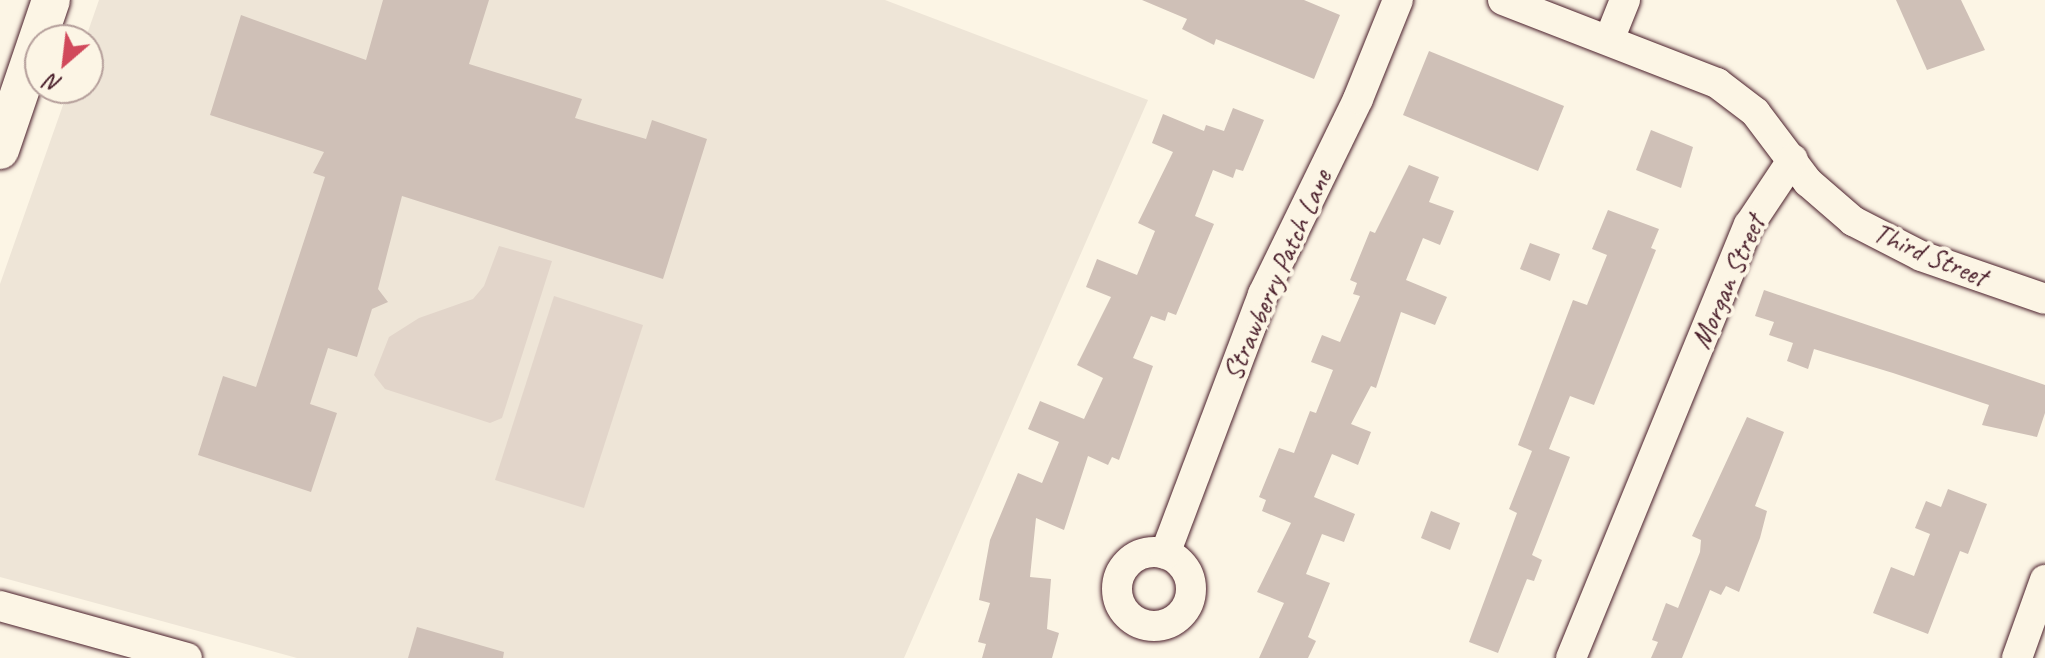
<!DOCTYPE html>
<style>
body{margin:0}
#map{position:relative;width:2045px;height:658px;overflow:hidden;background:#fcf5e5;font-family:Caveat,sans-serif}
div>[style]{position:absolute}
.built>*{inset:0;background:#eee5d7}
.green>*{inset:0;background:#e2d5ca}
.building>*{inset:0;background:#cfc0b7}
.roads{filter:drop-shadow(0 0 2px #4a1f2b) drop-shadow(0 0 2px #4a1f2b)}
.minor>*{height:30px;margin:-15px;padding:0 15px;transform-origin:15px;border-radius:15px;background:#fcf5e5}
.minor>.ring{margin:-15px;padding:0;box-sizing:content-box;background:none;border:30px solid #fcf5e5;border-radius:50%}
.major>*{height:38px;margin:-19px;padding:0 19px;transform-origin:19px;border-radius:19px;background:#fcf5e5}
span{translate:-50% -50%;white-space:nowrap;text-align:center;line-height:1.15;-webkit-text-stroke:8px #fcf5e5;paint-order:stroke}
.street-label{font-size:28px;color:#4a1f2b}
.north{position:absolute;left:24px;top:24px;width:80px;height:80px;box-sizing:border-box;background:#fcf5e5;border:2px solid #b59f9b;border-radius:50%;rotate:208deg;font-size:22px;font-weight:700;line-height:32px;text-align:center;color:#4a1f2b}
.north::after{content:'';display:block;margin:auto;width:28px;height:36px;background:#d1495b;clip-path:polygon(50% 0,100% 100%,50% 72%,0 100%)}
</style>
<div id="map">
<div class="built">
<i style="clip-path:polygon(99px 0,885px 0,1148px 100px,904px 658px,297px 658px,0 577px,0 284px,69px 88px,88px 88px,85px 40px)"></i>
</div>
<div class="green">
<i style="clip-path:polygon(499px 246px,552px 261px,502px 418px,490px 423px,385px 389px,374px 375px,389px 337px,419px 318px,473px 299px,484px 286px)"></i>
<i style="clip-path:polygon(554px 296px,643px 325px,584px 508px,495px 480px)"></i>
</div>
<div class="building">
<i style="clip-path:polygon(383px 0,489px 0,469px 64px,582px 99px,575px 118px,646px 139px,652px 120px,707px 139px,663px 279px,402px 196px,378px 289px,388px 302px,372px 309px,357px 357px,328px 348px,310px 404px,337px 413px,311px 492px,198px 455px,223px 376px,256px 387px,325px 177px,313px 173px,324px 152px,210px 115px,241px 15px,366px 60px)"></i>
<i style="clip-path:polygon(1142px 0,1304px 0,1340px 15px,1314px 79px,1216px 39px,1214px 45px,1182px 29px,1187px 19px)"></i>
<i style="clip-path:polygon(1896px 0,1961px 0,1985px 50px,1927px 70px)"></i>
<i style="clip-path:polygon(1429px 51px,1564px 106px,1538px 171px,1403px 115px)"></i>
<i style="clip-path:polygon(1233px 108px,1264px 120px,1243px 171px,1236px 169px,1233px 178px,1213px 170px,1195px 216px,1214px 224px,1176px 315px,1168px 312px,1165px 321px,1151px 316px,1133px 358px,1153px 366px,1119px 460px,1112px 457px,1108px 465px,1088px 456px,1064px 530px,1036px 518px,1030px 577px,1051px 579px,1047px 629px,1059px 633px,1052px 658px,982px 658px,986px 644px,978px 642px,990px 603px,979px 600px,990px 540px,1018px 473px,1042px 483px,1059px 442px,1028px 429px,1040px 401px,1084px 419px,1103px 378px,1077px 365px,1111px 297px,1086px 287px,1097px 259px,1137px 275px,1155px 231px,1138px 223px,1173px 152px,1152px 143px,1163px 114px,1204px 131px,1206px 125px,1224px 131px)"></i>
<i style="clip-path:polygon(1651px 130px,1693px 147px,1681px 188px,1636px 170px)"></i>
<i style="clip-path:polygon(1409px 165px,1439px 177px,1429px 202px,1454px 211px,1440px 245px,1423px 238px,1406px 280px,1447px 297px,1435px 325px,1401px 312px,1376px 388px,1371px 386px,1351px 424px,1371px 432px,1358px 465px,1332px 454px,1314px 497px,1355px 514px,1344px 542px,1322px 534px,1306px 574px,1330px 583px,1308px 637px,1316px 641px,1308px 658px,1259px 658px,1284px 603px,1257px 592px,1291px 523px,1262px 511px,1266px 500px,1259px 497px,1279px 448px,1294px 453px,1310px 411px,1316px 413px,1333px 370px,1311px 362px,1322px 335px,1340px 342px,1360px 296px,1353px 294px,1357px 283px,1350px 280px,1370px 231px,1375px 233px)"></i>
<i style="clip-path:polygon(1608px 210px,1659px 229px,1651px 248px,1656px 250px,1594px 405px,1570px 396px,1549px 449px,1570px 457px,1532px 555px,1542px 560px,1534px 581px,1527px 579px,1498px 653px,1469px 642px,1517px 513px,1509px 509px,1532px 451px,1518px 445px,1573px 300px,1587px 305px,1607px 255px,1592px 249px)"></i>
<i style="clip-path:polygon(1530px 243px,1560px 254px,1550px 281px,1520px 269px)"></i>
<i style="clip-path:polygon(1764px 290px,2045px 385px,2045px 413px,2037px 437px,1982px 425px,1989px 405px,1893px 373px,1814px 349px,1808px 369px,1787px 361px,1793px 343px,1769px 335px,1774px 322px,1755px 316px)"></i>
<i style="clip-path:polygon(1747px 417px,1784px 432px,1755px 506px,1767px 511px,1760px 538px,1739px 592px,1726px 586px,1721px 595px,1710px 590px,1682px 658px,1651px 658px,1658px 642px,1652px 640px,1666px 603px,1678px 608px,1700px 552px,1701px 540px,1692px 536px)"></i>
<i style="clip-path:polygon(1948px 489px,1987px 504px,1968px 554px,1960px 551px,1928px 634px,1873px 613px,1891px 567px,1914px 576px,1930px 534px,1915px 528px,1926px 501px,1941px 507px)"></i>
<i style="clip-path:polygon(1431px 511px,1460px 523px,1450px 550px,1421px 538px)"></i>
<i style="clip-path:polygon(417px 627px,504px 652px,503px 658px,408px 658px)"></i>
</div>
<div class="roads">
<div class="minor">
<i style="left:1503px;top:0;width:230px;rotate:21.2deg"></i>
<i style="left:1717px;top:83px;width:48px;rotate:37.3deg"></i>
<i style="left:1755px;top:112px;width:88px;rotate:52.9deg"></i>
<i style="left:1808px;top:182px;width:60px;rotate:40.9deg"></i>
<i style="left:1853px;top:221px;width:76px;rotate:27.2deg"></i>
<i style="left:1921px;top:256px;width:131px;rotate:19.1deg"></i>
<i style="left:1609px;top:40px;width:43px;rotate:-68.2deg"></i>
<i class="ring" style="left:1117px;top:552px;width:44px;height:44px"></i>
<i style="left:1165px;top:554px;width:278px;rotate:-69.3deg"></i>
<i style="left:1263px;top:294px;width:217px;rotate:-64deg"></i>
<i style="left:1358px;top:99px;width:107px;rotate:-68deg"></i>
<i style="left:0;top:606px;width:194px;rotate:15.5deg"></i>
<i style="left:1571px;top:658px;width:468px;rotate:-67.7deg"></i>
<i style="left:1749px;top:225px;width:79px;rotate:-56.3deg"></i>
<i style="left:2017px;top:658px;width:83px;rotate:-70.3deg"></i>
</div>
<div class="major">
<i style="left:0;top:150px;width:158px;rotate:-71.2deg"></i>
</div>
</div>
<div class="street-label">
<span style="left:1930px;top:255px;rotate:23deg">Third Street</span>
<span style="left:1277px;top:275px;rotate:-66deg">Strawberry Patch Lane</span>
<span style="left:1728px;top:282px;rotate:-66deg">Morgan Street</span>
</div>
<div class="north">N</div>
</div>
